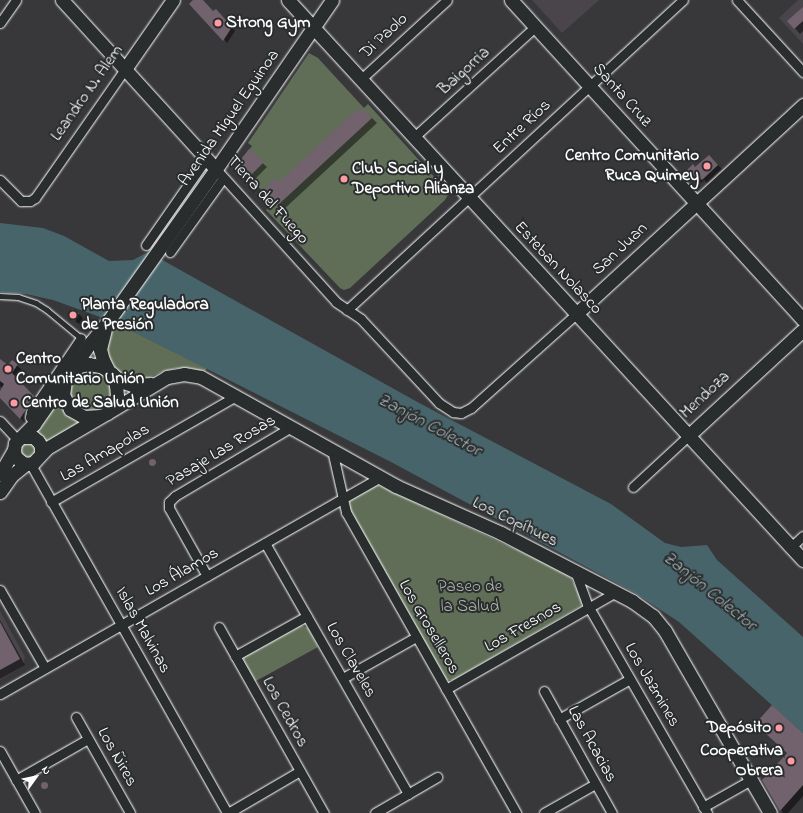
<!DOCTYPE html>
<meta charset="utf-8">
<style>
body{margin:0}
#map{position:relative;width:803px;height:813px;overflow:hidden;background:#38383b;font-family:"Indie Flower",sans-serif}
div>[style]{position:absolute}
.built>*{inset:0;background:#49454a}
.green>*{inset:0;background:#606e57}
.water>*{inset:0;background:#466469}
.shadow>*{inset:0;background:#0007}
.building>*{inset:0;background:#71626d}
.round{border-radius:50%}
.roads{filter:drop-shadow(0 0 1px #fff) drop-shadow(0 0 1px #fff)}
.lane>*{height:4.5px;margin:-2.25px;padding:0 2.25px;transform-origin:2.25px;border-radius:2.25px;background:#2a2d2e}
.street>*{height:9px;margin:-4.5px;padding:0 4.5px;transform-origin:4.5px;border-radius:4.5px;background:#2a2d2e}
.secondary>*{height:13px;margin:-6.5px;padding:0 6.5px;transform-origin:6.5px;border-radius:6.5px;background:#2a2d2e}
.dots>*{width:11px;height:11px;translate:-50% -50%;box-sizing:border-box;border:2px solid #2a2d2e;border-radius:50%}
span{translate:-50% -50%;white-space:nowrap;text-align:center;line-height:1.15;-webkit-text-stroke:4px #2a2d2e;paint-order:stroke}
.poi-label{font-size:17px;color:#fff;font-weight:700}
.left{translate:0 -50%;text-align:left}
.right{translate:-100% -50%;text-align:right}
.street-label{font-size:17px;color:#fff}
.park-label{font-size:17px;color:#b0b6ab}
.water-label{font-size:18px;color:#acb9bc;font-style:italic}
.north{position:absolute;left:16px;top:757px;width:40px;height:40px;-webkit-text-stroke:3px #2a2d2e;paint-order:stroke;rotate:57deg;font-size:11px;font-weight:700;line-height:16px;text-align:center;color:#fff}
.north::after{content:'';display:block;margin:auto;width:14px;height:18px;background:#fff;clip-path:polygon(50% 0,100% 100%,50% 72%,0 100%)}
</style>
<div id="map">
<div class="built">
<i style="clip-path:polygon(532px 0,599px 0,562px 33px)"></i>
<i style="clip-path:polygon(798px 0,803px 0,803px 44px,779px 18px)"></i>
<i style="clip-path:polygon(0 611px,25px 657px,23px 666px,0 680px)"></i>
</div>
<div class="green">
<i style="clip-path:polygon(309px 53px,318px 58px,364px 108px,368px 104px,449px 193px,445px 200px,350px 288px,344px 290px,340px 288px,266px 210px,274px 203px,243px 171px,242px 159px,252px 146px,248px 143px)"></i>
<i style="clip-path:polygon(114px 322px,207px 368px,204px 373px,191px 368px,176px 368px,164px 371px,144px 380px,128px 378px,115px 370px,106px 354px,107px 336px)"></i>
<i style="clip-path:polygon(98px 369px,102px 370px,113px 389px,108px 405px,96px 413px,77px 410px,67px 389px,76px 372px)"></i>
<i style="clip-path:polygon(58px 398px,83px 421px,46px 443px,34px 433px)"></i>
<i style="clip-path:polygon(21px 442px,36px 444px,35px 456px,23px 459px,18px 448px)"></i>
<i style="clip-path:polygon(378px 485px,564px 572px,571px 578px,582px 600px,581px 606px,453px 680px,446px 680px,352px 516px,349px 506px,351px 499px,373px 486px)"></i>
<i style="clip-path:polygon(301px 625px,308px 628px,318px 647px,254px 682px,244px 663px,244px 657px)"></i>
</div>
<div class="water">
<i style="clip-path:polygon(0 223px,43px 228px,64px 236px,109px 261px,133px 260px,148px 252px,421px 404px,611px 504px,665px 543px,681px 547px,707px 545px,717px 560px,803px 637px,803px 733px,679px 622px,635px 593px,391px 462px,114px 322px,53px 300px,26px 294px,0 292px)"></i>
</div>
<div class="shadow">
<i style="clip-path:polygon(195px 0,202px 0,213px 12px,219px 14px,235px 31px,227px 43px)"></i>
<i style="clip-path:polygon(803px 8px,803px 31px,800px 34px,789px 21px)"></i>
<i style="clip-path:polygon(361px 113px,369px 115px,377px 123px,282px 211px,277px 206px,280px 183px)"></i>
<i style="clip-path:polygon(249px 151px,267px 167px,254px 180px,244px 170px)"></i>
<i style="clip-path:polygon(709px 156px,722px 169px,707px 183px,704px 180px,701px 183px,688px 170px,696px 169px)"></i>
<i style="clip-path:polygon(79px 314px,83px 318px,79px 324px,69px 317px)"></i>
<i style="clip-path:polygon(12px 361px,23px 371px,17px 379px,39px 403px,26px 424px,0 396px,3px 388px,0 386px,0 364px,9px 366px)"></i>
<i style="clip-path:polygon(151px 460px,154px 460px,156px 465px,152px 466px)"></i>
<i style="clip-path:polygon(0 620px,25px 665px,0 679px)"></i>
<i style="clip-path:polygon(803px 734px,803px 796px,788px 813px,783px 813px,763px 780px)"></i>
<i style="clip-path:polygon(44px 782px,48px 786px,46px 789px,42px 784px)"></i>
</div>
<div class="building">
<i style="clip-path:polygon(193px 0,203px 0,213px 11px,216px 9px,232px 27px,223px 41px,189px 4px)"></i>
<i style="clip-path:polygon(803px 7px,803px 21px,794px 29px,787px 21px)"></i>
<i style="clip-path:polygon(358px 109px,361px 112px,364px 109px,372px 118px,277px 206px,262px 191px,276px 178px,279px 182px)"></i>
<i style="clip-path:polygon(249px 149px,264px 162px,249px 177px,243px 171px,242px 158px)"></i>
<i style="clip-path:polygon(709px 155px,718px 165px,702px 180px,699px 177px,696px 180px,687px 170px,693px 164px,695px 167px)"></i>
<i style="clip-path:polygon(72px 309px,79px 313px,75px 321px,68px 317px)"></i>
<i style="clip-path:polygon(0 359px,8px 365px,12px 360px,18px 364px,12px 373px,34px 396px,20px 419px,0 398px,0 391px,4px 384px,0 381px)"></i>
<i class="round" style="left:148.5px;top:458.5px;width:7px;height:7px"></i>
<i style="clip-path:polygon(0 622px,20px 659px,0 670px)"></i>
<i style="clip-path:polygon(772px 705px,803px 733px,803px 785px,780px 811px,762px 780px,787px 753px,755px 724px)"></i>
<i class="round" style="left:40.5px;top:781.5px;width:7px;height:7px"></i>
</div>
<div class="roads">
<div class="lane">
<i style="left:0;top:296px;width:18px;rotate:3deg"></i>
<i style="left:18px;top:297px;width:19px;rotate:18deg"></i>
<i style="left:36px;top:303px;width:13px;rotate:32deg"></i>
<i style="left:47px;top:310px;width:44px;rotate:39.5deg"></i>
</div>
<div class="street">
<i style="left:737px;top:0;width:98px;rotate:47.5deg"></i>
<i style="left:0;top:23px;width:28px;rotate:-55deg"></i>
<i style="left:360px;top:80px;width:118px;rotate:-42.6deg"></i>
<i style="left:413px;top:138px;width:165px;rotate:-42.3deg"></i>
<i style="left:216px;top:169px;width:179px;rotate:47.9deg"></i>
<i style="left:336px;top:302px;width:30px;rotate:34deg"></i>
<i style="left:361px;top:319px;width:115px;rotate:47.1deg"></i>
<i style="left:439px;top:403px;width:17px;rotate:33deg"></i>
<i style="left:453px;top:412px;width:8px;rotate:7deg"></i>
<i style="left:461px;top:413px;width:11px;rotate:-27deg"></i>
<i style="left:471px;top:408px;width:141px;rotate:-41.8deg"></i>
<i style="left:0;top:180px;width:30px;rotate:45deg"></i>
<i style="left:21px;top:201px;width:9px"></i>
<i style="left:30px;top:201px;width:6px;rotate:-31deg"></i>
<i style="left:35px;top:198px;width:157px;rotate:-55.1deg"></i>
<i style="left:146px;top:245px;width:105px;rotate:-55.1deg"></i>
<i style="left:170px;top:252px;width:91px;rotate:-54.4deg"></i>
<i style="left:347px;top:310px;width:457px;rotate:-42.7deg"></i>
<i style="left:0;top:421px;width:26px;rotate:47deg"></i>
<i style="left:34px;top:424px;width:8px;rotate:-120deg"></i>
<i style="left:30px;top:417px;width:5px;rotate:-79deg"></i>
<i style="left:31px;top:412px;width:89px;rotate:-56deg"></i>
<i style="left:332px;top:450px;width:64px;rotate:77.3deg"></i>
<i style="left:346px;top:512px;width:346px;rotate:60.5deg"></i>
<i style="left:30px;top:463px;width:402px;rotate:60.6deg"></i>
<i style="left:633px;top:487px;width:75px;rotate:-42.8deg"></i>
<i style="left:51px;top:502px;width:213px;rotate:-29.8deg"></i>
<i style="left:265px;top:543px;width:289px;rotate:60.3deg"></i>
<i style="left:791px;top:547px;width:16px;rotate:-43deg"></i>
<i style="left:575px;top:571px;width:35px;rotate:70deg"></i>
<i style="left:587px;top:604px;width:241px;rotate:60.1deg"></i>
<i style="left:207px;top:576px;width:78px;rotate:-119.2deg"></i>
<i style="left:169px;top:508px;width:6px;rotate:-90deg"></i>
<i style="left:169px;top:502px;width:8px;rotate:-45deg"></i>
<i style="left:175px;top:496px;width:135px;rotate:-30.7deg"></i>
<i style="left:0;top:590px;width:90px;rotate:60deg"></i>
<i style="left:219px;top:627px;width:214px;rotate:60.6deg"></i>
<i style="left:235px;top:656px;width:82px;rotate:-29.1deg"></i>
<i style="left:343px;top:678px;width:84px;rotate:-29.3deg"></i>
<i style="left:446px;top:689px;width:196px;rotate:-29.7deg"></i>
<i style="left:544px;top:691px;width:140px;rotate:60.9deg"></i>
<i style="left:0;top:694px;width:438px;rotate:-29.7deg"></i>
<i style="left:76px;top:717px;width:110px;rotate:60.6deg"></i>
<i style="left:559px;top:719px;width:81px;rotate:-29.4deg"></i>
<i style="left:0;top:751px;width:71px;rotate:60.6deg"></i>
<i style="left:16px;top:780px;width:83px;rotate:-29.7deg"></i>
<i style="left:703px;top:807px;width:55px;rotate:-29.4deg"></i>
<i style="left:228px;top:813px;width:83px;rotate:-30.3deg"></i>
<i style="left:375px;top:813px;width:72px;rotate:-30.1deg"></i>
<i style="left:544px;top:813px;width:59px;rotate:-29.6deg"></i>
</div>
<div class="secondary">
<i style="left:62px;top:0;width:229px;rotate:47.7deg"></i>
<i style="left:288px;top:0;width:761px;rotate:47.4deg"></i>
<i style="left:511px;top:0;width:433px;rotate:47.6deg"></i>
<i style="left:125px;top:69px;width:84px;rotate:-55.2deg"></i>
<i style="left:576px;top:314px;width:309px;rotate:-42.6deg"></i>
<i style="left:105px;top:329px;width:21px;rotate:104deg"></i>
<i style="left:100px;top:349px;width:11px;rotate:75deg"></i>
<i style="left:103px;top:360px;width:13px;rotate:63deg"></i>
<i style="left:112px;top:374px;width:11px;rotate:41deg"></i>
<i style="left:120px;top:381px;width:13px;rotate:18deg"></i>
<i style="left:132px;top:385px;width:19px;rotate:-3deg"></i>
<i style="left:65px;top:381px;width:14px;rotate:98deg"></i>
<i style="left:63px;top:395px;width:16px;rotate:63deg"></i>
<i style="left:70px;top:409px;width:16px;rotate:30deg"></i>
<i style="left:84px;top:417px;width:16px;rotate:-4deg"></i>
<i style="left:107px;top:413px;width:70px;rotate:-31deg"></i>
<i style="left:167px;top:377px;width:17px;rotate:-10deg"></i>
<i style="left:184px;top:374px;width:17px;rotate:10deg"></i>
<i style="left:201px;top:377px;width:223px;rotate:29.2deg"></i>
<i style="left:396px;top:486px;width:115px;rotate:24.1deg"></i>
<i style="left:501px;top:533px;width:148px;rotate:27.4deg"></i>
<i style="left:632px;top:601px;width:26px;rotate:36deg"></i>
<i style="left:653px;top:616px;width:19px;rotate:51deg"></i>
<i style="left:665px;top:631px;width:210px;rotate:60deg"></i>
<i style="left:688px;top:436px;width:156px;rotate:-42.7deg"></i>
<i style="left:23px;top:437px;width:10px"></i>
<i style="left:33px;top:437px;width:6px;rotate:39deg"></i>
<i style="left:38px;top:441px;width:6px;rotate:59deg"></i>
<i style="left:41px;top:446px;width:7px;rotate:90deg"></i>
<i style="left:14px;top:450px;width:6px;rotate:81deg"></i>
<i style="left:15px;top:456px;width:7px;rotate:45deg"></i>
<i style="left:20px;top:461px;width:7px;rotate:27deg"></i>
<i style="left:26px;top:464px;width:7px;rotate:-8deg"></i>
<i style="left:33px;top:463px;width:21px;rotate:-47deg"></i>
<i style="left:47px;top:448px;width:69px;rotate:-30.3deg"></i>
<i style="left:107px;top:413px;width:8px;rotate:-50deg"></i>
<i style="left:112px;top:407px;width:12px;rotate:-66deg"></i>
<i style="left:117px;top:396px;width:11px;rotate:-95deg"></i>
<i style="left:116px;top:385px;width:12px;rotate:-110deg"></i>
<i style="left:112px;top:374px;width:8px;rotate:-140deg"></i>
<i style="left:106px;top:369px;width:7px;rotate:-153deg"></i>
<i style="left:100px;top:366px;width:11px;rotate:-170deg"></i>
<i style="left:89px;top:364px;width:10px;rotate:169deg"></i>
<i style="left:79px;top:366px;width:10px;rotate:143deg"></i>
<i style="left:0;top:474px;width:28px;rotate:-60deg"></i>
<i style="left:14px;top:450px;width:7px;rotate:-82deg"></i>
<i style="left:15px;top:443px;width:27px;rotate:-45deg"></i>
<i style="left:34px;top:424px;width:100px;rotate:-55.2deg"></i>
<i style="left:91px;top:342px;width:28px;rotate:-51deg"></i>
<i style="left:109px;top:320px;width:185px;rotate:-54.7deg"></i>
<i style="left:216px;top:169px;width:205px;rotate:-55.5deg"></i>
<i style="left:0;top:492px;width:19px;rotate:-55deg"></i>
<i style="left:11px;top:476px;width:19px;rotate:-39deg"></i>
</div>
</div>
<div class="dots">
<i style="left:218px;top:23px;background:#ff9aa2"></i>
<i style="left:707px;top:166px;background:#ff9aa2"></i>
<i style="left:344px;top:179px;background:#ff9aa2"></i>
<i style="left:73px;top:315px;background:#ff9aa2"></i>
<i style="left:8px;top:369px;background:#ff9aa2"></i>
<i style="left:14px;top:403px;background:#ff9aa2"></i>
<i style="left:779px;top:728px;background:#ff9aa2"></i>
<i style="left:791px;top:761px;background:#ff9aa2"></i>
</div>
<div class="poi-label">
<span class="left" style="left:226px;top:23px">Strong Gym</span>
<span class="right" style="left:699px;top:166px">Centro Comunitario<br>Ruca Quimey</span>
<span class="left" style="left:352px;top:179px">Club Social y<br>Deportivo Alianza</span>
<span class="left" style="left:81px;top:315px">Planta Reguladora<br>de Presión</span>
<span class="left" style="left:16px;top:369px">Centro<br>Comunitario Unión</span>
<span class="left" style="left:22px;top:403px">Centro de Salud Unión</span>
<span class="right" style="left:771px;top:728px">Depósito</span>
<span class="right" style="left:783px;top:761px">Cooperativa<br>Obrera</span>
</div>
<div class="street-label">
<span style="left:384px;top:36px;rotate:-43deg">Di Paolo</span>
<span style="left:464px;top:71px;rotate:-42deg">Baigorria</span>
<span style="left:87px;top:93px;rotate:-55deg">Leandro N. Alem</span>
<span style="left:622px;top:95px;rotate:48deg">Santa Cruz</span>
<span style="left:229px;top:118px;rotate:-55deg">Avenida Miguel Eguinoa</span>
<span style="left:522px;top:127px;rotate:-43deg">Entre Ríos</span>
<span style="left:268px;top:200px;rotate:48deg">Tierra del Fuego</span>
<span style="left:620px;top:249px;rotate:-43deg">San Juan</span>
<span style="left:558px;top:268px;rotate:47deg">Esteban Nolasco</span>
<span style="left:705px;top:395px;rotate:-43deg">Mendoza</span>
<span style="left:221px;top:451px;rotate:-31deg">Pasaje Las Rosas</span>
<span style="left:105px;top:453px;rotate:-30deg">Las Amapolas</span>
<span style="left:515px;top:522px;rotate:26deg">Los Copíhues</span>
<span style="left:182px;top:572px;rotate:-30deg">Los Álamos</span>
<span style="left:429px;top:627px;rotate:60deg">Los Groselleros</span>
<span style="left:523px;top:627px;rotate:-30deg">Los Fresnos</span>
<span style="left:143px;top:630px;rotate:61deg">Islas Malvinas</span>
<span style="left:351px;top:660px;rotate:60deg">Los Claveles</span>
<span style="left:652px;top:685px;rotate:60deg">Los Jazmines</span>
<span style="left:285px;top:712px;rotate:61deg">Los Cedros</span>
<span style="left:592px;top:744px;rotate:61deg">Las Acacias</span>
<span style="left:117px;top:757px;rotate:61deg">Los Ñires</span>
</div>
<div class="park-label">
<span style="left:470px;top:597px">Paseo de<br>la Salud</span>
</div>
<div class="water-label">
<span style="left:429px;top:426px;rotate:28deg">Zanjón Colector</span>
<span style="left:709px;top:592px;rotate:39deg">Zanjón Colector</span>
</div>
<div class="north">N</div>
</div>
